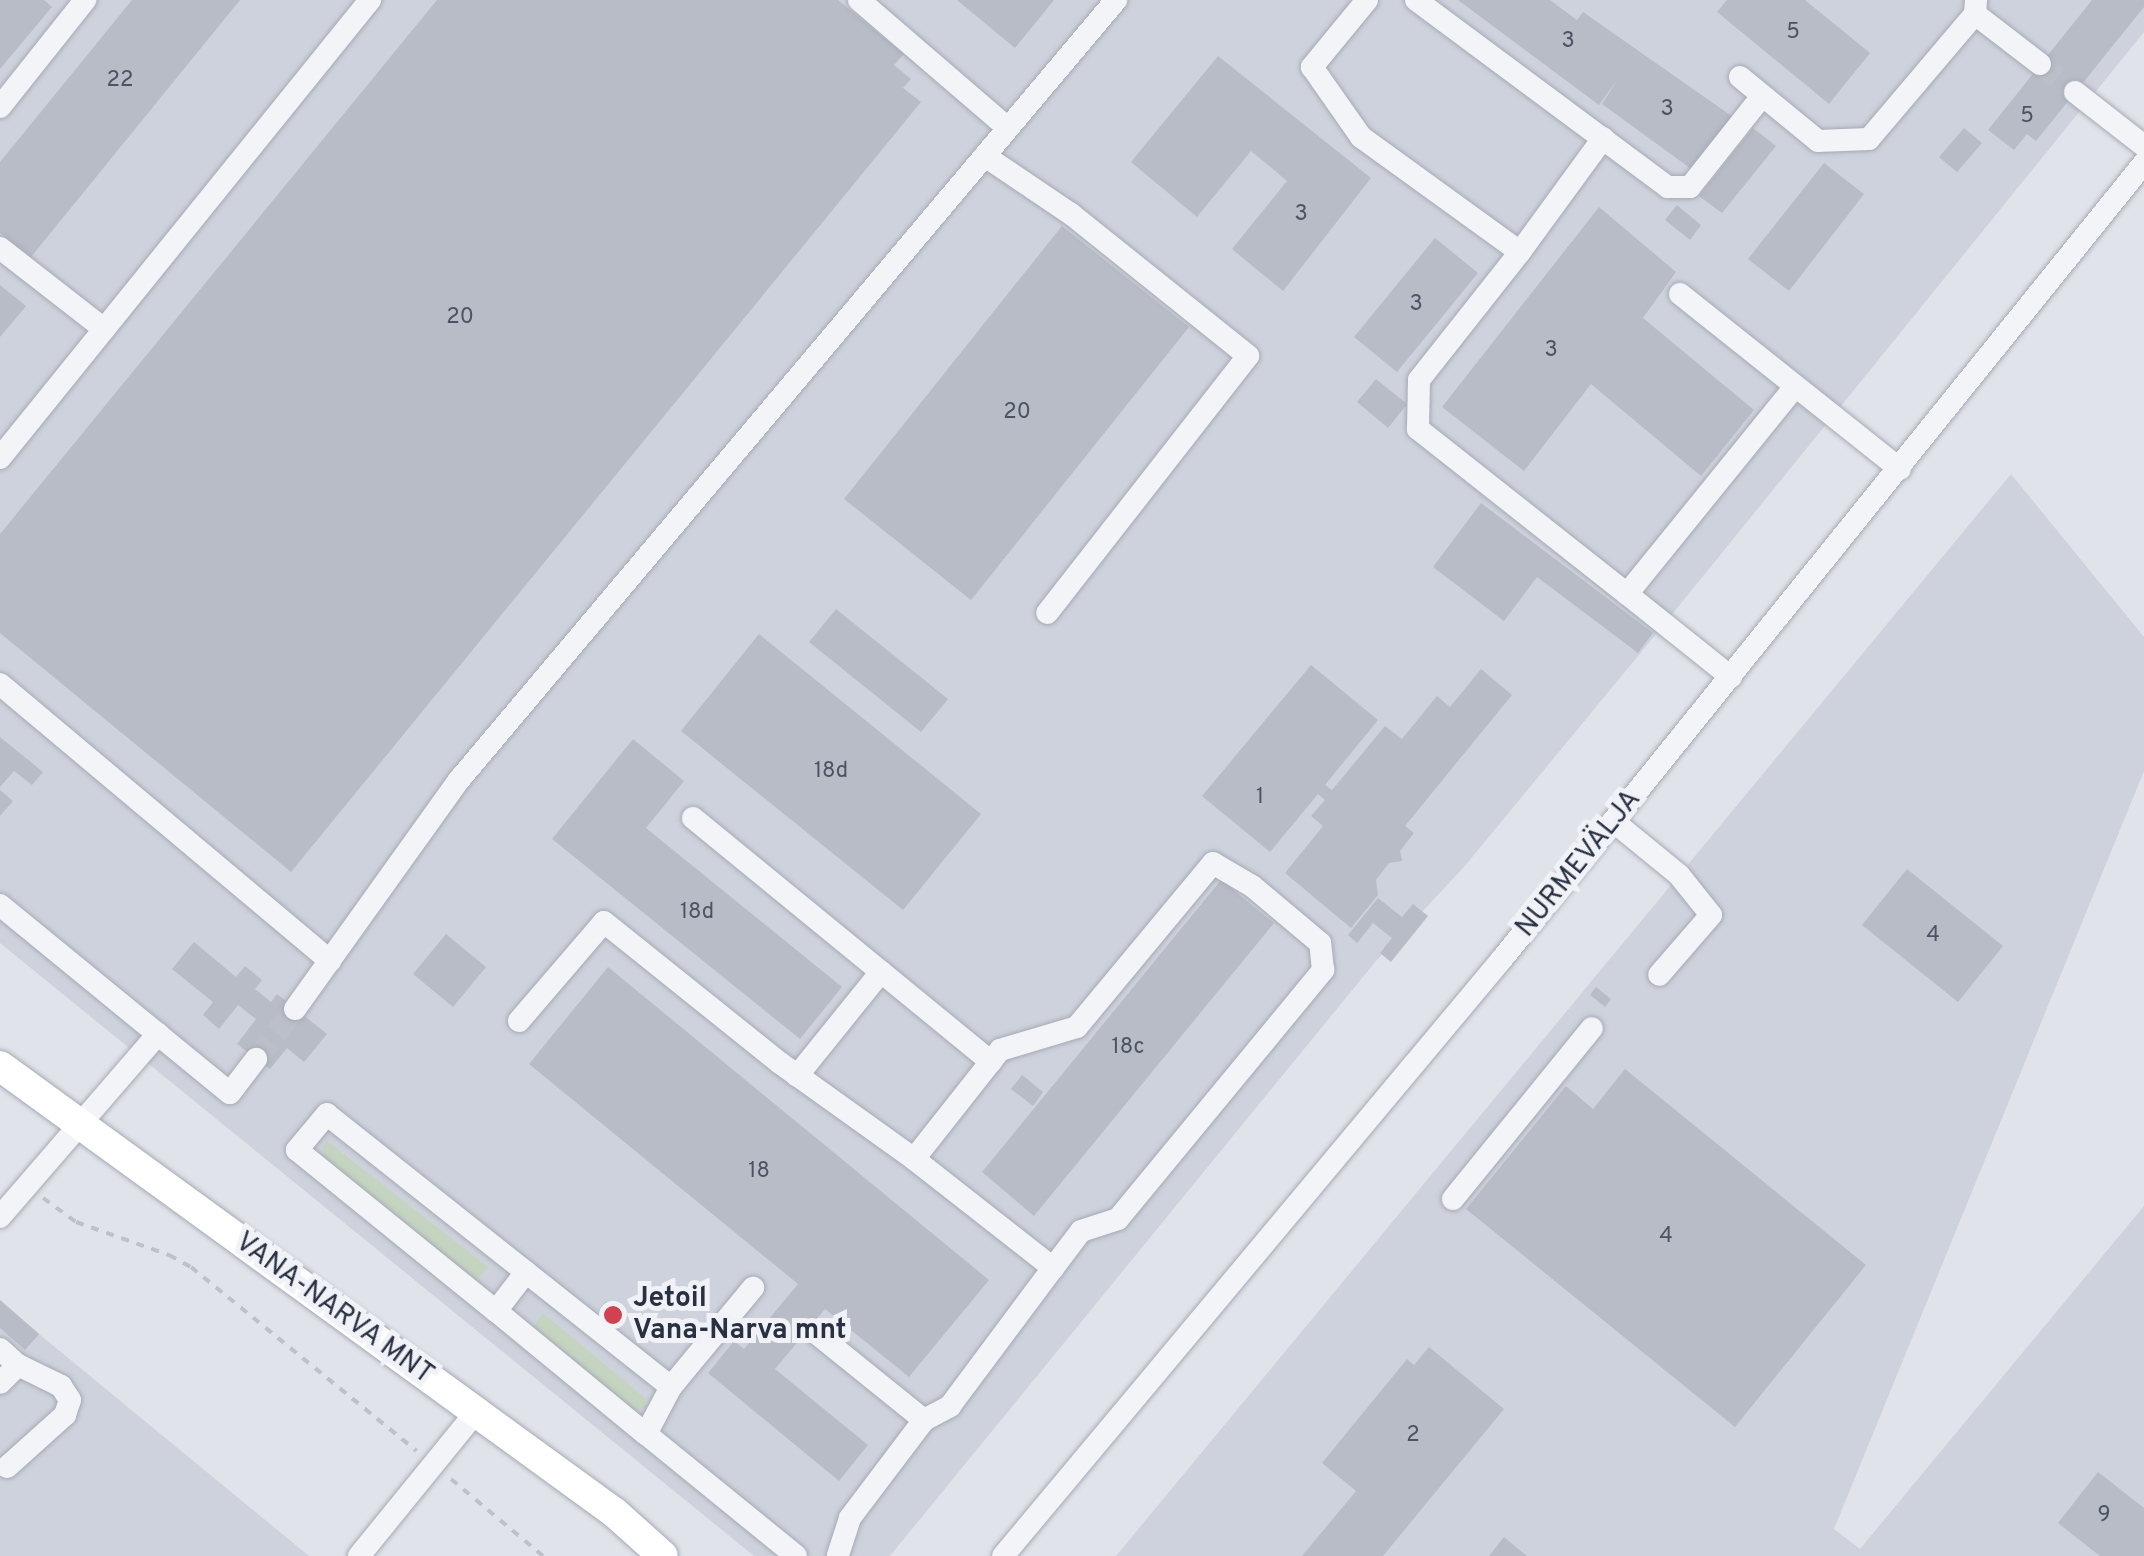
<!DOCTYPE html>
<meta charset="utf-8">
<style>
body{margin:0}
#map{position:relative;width:2144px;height:1556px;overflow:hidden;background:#e0e3ea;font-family:Overpass,sans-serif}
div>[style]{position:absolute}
.built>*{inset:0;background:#ced2dc}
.green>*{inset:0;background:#c5d4c1}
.building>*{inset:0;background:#b7bcc6}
.minor-tunnel>*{height:22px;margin-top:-11px;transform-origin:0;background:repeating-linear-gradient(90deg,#bbbfc8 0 22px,transparent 0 33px)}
.path>*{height:4px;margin-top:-2px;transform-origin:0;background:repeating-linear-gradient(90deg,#bec1c8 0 8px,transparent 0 16px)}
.roads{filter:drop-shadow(0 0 2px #a5aab4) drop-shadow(0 0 2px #a5aab4)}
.minor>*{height:22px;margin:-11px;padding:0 11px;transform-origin:11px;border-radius:11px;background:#f3f4f8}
.major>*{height:30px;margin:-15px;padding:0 15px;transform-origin:15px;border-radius:15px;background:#fff}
.dots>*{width:28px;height:28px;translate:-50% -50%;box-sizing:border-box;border:5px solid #f0f2f7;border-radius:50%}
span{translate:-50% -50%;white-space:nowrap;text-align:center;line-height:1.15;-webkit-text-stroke:10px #f0f2f7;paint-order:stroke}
.number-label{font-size:22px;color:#4c5362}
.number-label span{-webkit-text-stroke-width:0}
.street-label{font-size:28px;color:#283041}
.poi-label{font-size:28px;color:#283041;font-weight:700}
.left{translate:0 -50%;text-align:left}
</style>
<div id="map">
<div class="built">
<i style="clip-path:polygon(0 0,2144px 0,2144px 32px,1657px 633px,1464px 867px,1376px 961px,890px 1556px,754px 1556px,0 943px)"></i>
<i style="clip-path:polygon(2011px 474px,2144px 637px,2144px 771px,1834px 1529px,1860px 1549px,2144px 1206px,2144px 1556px,1116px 1556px)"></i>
<i style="clip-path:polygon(0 1300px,39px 1334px,309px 1556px,0 1556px)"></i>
</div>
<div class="green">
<i style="clip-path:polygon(327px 1141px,488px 1267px,476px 1281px,324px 1157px,322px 1148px)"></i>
<i style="clip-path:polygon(543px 1313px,645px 1398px,646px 1408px,633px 1410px,533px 1327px)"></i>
</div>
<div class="building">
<i style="clip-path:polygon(0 0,44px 0,52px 7px,0 69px)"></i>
<i style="clip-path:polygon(132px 0,240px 0,31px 257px,0 233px,0 162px)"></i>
<i style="clip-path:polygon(437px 0,838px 0,904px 54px,894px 65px,911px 79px,903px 88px,921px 102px,291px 872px,0 633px,0 534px)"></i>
<i style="clip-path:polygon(957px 0,1054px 0,1015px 48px)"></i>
<i style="clip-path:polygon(1458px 0,1550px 0,1577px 20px,1583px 12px,1733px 117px,1694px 171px,1602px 104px,1618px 79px,1599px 105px)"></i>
<i style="clip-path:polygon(1727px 0,1805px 0,1870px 53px,1829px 104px,1717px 12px)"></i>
<i style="clip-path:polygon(2092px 0,2144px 0,2144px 7px,2036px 141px,2027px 134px,2014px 150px,1988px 130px)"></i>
<i style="clip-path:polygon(1218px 56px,1371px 178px,1283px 291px,1232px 249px,1287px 181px,1251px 151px,1197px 217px,1131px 162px)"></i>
<i style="clip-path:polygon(1753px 128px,1776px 146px,1722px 213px,1699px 196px)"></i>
<i style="clip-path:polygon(1964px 128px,1982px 143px,1957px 172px,1939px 157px)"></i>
<i style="clip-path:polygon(1824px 163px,1864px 194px,1789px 291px,1748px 259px)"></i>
<i style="clip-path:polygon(1677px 205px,1701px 225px,1690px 240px,1665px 220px)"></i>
<i style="clip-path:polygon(1599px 207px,1676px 272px,1643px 318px,1754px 410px,1701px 476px,1591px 384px,1524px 471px,1442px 407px)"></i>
<i style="clip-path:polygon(1062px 226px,1189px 327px,971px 600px,844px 499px)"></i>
<i style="clip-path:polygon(1435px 238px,1478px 273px,1397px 372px,1354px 337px)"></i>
<i style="clip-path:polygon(0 285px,26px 306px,0 337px)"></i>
<i style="clip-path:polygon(1376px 379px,1407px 404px,1388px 428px,1357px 402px)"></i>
<i style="clip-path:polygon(1481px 503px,1653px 633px,1638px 653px,1537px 577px,1504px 621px,1433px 567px)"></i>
<i style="clip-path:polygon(836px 609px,948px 699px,921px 732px,809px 642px)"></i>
<i style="clip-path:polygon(759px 634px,981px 814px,903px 910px,681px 731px)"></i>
<i style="clip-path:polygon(1311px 665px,1378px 720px,1325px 785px,1332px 790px,1385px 726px,1402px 739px,1437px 696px,1450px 707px,1481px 669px,1512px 695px,1405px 826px,1414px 833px,1400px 851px,1402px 861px,1389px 863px,1376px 880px,1378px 895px,1351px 928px,1285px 873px,1323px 826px,1311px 816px,1325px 800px,1318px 794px,1270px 852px,1202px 796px)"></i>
<i style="clip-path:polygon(0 737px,43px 772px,32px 785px,14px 771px,0 787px)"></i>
<i style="clip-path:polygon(633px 739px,684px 781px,646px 828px,842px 987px,800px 1039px,552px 839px)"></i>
<i style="clip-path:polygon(0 790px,13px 801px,0 816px)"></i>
<i style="clip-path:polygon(1907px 869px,2003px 946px,1958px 1002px,1862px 925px)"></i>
<i style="clip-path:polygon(1221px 880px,1274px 923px,1034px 1216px,982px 1172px)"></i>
<i style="clip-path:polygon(1378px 898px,1402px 917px,1413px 904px,1428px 916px,1391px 962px,1380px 953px,1392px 938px,1373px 923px,1357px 943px,1348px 935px)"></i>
<i style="clip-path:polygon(446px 934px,486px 967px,453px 1007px,413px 974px)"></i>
<i style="clip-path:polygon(194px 942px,236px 977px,245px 966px,262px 980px,255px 989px,271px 1002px,277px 994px,327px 1034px,304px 1062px,287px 1048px,270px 1069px,237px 1044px,256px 1019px,238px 1005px,219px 1029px,203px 1015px,213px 1002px,172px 969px)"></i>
<i style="clip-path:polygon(608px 967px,989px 1280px,909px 1377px,825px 1309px,775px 1369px,868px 1445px,839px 1481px,708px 1373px,734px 1341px,744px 1349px,798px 1284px,529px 1064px)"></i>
<i style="clip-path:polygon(1596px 987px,1611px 999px,1605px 1007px,1590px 995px)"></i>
<i style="clip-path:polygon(1625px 1069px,1866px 1265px,1735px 1427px,1466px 1209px,1566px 1086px,1593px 1109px)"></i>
<i style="clip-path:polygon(1022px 1075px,1043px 1092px,1033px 1106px,1011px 1089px)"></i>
<i style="clip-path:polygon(0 1300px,39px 1334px,25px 1350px,0 1328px)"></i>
<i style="clip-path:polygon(606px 1301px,628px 1318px,619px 1328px,598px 1311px)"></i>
<i style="clip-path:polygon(1429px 1347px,1504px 1409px,1383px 1556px,1302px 1556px,1356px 1491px,1322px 1463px,1407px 1359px,1414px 1365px)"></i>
<i style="clip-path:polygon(2098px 1472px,2144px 1508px,2144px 1556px,2100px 1556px,2058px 1523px)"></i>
<i style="clip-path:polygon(1504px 1537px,1527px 1556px,1489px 1556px)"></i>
</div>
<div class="minor-tunnel">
<i style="left:2040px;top:64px;width:45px;rotate:38.7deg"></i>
<i style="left:256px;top:1059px;width:63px;rotate:-52deg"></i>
</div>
<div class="path">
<i style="left:43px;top:1198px;width:41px;rotate:36deg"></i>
<i style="left:76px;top:1222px;width:99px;rotate:19.5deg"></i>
<i style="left:169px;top:1255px;width:25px;rotate:29deg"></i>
<i style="left:191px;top:1267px;width:291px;rotate:39.2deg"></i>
<i style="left:451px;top:1479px;width:120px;rotate:39.9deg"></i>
</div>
<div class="roads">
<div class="minor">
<i style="left:859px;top:0;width:196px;rotate:40.7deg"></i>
<i style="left:1367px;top:0;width:87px;rotate:129.4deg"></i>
<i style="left:1312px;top:67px;width:85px;rotate:55deg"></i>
<i style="left:1361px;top:137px;width:196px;rotate:35.9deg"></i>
<i style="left:1520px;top:252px;width:163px;rotate:128.3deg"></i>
<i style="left:1419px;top:380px;width:49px;rotate:91.2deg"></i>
<i style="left:1418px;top:429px;width:266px;rotate:38.3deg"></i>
<i style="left:1416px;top:0;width:314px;rotate:36.6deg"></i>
<i style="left:1668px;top:187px;width:22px"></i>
<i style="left:1690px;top:187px;width:116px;rotate:-51.6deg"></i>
<i style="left:1976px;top:0;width:14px;rotate:94deg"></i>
<i style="left:1975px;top:14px;width:82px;rotate:37.6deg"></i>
<i style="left:1740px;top:77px;width:101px;rotate:39.4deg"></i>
<i style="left:1818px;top:141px;width:51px;rotate:-2.2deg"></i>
<i style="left:1869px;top:139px;width:164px;rotate:-49.7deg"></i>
<i style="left:2075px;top:92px;width:88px;rotate:38deg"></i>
<i style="left:0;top:107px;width:137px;rotate:-51.5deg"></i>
<i style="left:985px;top:156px;width:104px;rotate:34deg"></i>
<i style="left:1071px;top:214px;width:227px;rotate:38.7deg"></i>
<i style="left:1248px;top:356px;width:326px;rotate:128deg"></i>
<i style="left:0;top:248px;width:132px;rotate:37.9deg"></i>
<i style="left:1520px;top:252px;width:141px;rotate:-53.9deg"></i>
<i style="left:1680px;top:294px;width:281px;rotate:38.5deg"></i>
<i style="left:0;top:458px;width:589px;rotate:-51.07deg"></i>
<i style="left:1731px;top:677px;width:133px;rotate:-141.4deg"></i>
<i style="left:1627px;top:594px;width:265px;rotate:-51deg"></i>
<i style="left:0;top:684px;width:431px;rotate:40deg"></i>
<i style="left:693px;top:818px;width:385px;rotate:39.3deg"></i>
<i style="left:1613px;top:821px;width:85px;rotate:39.3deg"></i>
<i style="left:1679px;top:875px;width:51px;rotate:51.3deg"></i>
<i style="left:1711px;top:915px;width:79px;rotate:130.9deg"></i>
<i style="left:0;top:905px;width:297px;rotate:39.3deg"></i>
<i style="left:230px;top:1093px;width:43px;rotate:-52.6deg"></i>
<i style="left:295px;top:1009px;width:282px;rotate:-54.4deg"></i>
<i style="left:459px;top:780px;width:1020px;rotate:-49.89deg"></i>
<i style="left:519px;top:1021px;width:130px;rotate:-49.4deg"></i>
<i style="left:604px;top:922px;width:226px;rotate:38.7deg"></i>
<i style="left:780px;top:1063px;width:165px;rotate:35.6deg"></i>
<i style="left:797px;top:1076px;width:134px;rotate:-51.1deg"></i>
<i style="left:1453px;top:1199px;width:220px;rotate:-50.9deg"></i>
<i style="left:0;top:1217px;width:242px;rotate:-49.2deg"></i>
<i style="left:496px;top:1311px;width:49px;rotate:-52.4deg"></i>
<i style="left:816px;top:1333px;width:139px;rotate:38.9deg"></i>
<i style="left:924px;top:1420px;width:123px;rotate:127.1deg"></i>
<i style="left:850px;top:1518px;width:40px;rotate:108deg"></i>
<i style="left:0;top:1349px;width:24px;rotate:42deg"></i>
<i style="left:18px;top:1365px;width:25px;rotate:135deg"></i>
<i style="left:671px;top:1387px;width:129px;rotate:-50.4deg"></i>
<i style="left:924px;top:1420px;width:30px;rotate:-28deg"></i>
<i style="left:950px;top:1406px;width:172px;rotate:-53.3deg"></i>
<i style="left:1053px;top:1268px;width:46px;rotate:-52.9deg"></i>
<i style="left:1081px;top:1231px;width:39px;rotate:-18deg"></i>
<i style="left:1118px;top:1219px;width:323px;rotate:-50.5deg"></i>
<i style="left:1323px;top:970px;width:27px;rotate:-96deg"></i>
<i style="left:1320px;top:943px;width:89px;rotate:-140deg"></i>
<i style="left:1252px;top:886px;width:45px;rotate:-149.5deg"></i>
<i style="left:1213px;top:863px;width:213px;rotate:129.7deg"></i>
<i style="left:1077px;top:1027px;width:80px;rotate:163.4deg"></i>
<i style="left:1000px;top:1050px;width:139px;rotate:128.3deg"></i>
<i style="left:914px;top:1159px;width:177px;rotate:38.1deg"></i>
<i style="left:646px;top:1434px;width:53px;rotate:-62deg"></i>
<i style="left:671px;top:1387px;width:439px;rotate:-141.6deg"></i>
<i style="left:327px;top:1114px;width:47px;rotate:129.8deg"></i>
<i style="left:297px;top:1150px;width:256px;rotate:39deg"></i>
<i style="left:496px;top:1311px;width:194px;rotate:39.4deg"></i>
<i style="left:646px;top:1434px;width:193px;rotate:39.1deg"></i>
<i style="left:7px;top:1467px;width:78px;rotate:-41.9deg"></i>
<i style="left:65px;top:1415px;width:16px;rotate:-72deg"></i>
<i style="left:70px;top:1400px;width:17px;rotate:-123deg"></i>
<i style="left:61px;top:1386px;width:48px;rotate:-154deg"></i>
<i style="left:359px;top:1556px;width:187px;rotate:-50.9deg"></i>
<i style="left:1003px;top:1556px;width:778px;rotate:-50.11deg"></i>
<i style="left:1502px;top:959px;width:1023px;rotate:-51.11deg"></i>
</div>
<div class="major">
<i style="left:0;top:1066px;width:760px;rotate:36.01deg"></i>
<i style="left:615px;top:1513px;width:64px;rotate:41.9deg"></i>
</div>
</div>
<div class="dots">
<i style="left:613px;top:1315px;background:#d2414f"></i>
</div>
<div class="number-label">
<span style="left:1793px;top:33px">5</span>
<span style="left:1568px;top:42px">3</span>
<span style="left:120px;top:81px">22</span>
<span style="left:1667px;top:110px">3</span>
<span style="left:2027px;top:117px">5</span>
<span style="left:1301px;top:215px">3</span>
<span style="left:1416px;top:305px">3</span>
<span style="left:460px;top:318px">20</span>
<span style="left:1551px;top:351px">3</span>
<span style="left:1017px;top:413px">20</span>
<span style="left:831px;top:772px">18d</span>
<span style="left:1260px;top:798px">1</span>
<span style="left:697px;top:913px">18d</span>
<span style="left:1933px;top:936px">4</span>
<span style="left:1128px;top:1048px">18c</span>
<span style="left:759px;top:1172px">18</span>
<span style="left:1666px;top:1237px">4</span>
<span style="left:1413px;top:1436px">2</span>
<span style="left:2104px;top:1516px">9</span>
</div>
<div class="street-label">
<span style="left:1579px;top:864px;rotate:-51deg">NURMEVÄLJA</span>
<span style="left:334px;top:1309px;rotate:36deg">VANA-NARVA MNT</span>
</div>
<div class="poi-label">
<span class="left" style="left:633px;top:1315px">Jetoil<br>Vana-Narva mnt</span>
</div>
</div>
